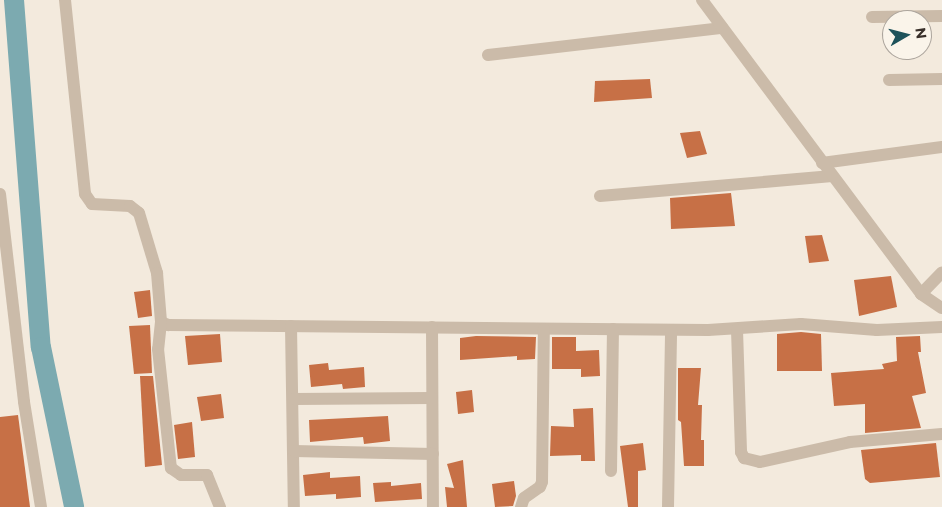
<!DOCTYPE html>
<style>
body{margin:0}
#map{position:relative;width:942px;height:507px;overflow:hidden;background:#f3eadd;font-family:Montserrat,sans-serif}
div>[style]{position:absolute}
.canal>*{height:20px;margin:-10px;padding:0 10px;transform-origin:10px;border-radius:10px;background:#7caab0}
.building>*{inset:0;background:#c77046}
.minor>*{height:12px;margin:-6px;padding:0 6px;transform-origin:6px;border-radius:6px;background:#cbbba9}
.tertiary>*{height:12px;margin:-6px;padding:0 6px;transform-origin:6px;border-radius:6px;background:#cbbba9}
span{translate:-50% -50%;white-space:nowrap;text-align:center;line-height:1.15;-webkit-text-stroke:4.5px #faf4ea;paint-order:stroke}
.north{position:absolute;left:882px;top:10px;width:50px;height:50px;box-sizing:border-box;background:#faf4ea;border:1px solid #aca59d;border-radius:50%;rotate:82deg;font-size:14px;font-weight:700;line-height:20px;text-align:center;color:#382f29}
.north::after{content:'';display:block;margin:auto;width:18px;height:22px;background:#1d525a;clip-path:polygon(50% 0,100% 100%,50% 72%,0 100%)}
</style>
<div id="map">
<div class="canal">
<i style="left:14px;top:0;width:348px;rotate:85.6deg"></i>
<i style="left:41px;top:347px;width:163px;rotate:78.3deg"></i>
</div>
<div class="building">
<i style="clip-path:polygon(650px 79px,652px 98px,594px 102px,595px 81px)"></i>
<i style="clip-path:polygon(700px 131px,707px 154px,687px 158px,680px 133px)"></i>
<i style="clip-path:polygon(731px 193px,735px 226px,671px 229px,670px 198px)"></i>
<i style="clip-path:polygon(822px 235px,829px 261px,809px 263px,805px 236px)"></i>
<i style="clip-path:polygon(891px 276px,897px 307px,859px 316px,854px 280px)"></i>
<i style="clip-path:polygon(150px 290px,152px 316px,138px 318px,134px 292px)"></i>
<i style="clip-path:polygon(150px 325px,152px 373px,134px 374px,129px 326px)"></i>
<i style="clip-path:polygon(801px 332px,821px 334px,822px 371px,777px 371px,777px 334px)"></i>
<i style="clip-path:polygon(220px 334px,222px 362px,188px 365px,185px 336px)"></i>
<i style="clip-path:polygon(476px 336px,536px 337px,535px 359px,517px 360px,517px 356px,460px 360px,460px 338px)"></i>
<i style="clip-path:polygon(920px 336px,921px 352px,918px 352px,926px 393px,912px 396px,921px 428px,865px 433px,865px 404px,834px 406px,831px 373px,884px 369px,882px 364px,897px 361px,896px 337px)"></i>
<i style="clip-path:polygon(552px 337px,576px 337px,576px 351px,599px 350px,600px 376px,581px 377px,581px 369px,552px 369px)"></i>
<i style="clip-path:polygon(328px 363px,329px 370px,364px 367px,365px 387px,343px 389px,342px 384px,311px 387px,309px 365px)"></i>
<i style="clip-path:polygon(678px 368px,701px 368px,698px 405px,702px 405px,701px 440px,704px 440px,704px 466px,684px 466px,681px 422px,678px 420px)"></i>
<i style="clip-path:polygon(140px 376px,153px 376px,162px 465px,145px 467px)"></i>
<i style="clip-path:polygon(472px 390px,474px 412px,458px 414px,456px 392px)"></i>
<i style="clip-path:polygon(221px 394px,224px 418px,201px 421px,197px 397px)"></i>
<i style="clip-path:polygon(593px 408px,595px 461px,581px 461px,581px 455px,550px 456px,551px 426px,574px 427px,573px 409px)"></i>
<i style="clip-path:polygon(18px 415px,30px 507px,0 507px,0 417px)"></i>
<i style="clip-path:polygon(388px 416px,390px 441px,364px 444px,363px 437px,310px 442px,309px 420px)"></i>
<i style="clip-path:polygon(192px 422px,195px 457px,178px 459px,174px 425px)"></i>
<i style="clip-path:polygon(643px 443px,646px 470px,638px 471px,638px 507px,628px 507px,620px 446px)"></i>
<i style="clip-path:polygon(936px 443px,940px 477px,870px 483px,865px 479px,861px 450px)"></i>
<i style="clip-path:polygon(463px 460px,467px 507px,447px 507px,445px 487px,454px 488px,447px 464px)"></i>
<i style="clip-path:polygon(330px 472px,330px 478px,360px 476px,361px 497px,336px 499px,336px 494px,305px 496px,303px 475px)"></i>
<i style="clip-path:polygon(514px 481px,516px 496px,513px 506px,495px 507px,492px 484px)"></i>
<i style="clip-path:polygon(391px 482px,391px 486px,421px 483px,422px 499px,375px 502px,373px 483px)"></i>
</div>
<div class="minor">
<i style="left:65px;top:0;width:195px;rotate:84.1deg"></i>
<i style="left:85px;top:194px;width:12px;rotate:55deg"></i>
<i style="left:92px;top:204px;width:38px;rotate:3deg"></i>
<i style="left:130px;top:206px;width:11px;rotate:38deg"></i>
<i style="left:139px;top:213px;width:63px;rotate:73.3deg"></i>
<i style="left:157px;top:273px;width:49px;rotate:85.3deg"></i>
<i style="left:161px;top:322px;width:8px;rotate:23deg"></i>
<i style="left:168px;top:325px;width:540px;rotate:0.53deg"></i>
<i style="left:708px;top:330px;width:93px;rotate:-3.7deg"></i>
<i style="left:801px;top:324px;width:76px;rotate:4.5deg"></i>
<i style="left:877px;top:330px;width:65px;rotate:-2.6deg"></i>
<i style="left:872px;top:17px;width:70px;rotate:-0.8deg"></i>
<i style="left:488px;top:55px;width:236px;rotate:-6.6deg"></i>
<i style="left:889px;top:80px;width:53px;rotate:-1.1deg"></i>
<i style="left:822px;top:163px;width:121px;rotate:-7.6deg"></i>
<i style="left:0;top:194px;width:209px;rotate:83.4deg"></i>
<i style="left:24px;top:402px;width:106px;rotate:80.8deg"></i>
<i style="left:600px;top:196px;width:233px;rotate:-4.9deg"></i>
<i style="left:921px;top:294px;width:30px;rotate:-46deg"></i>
<i style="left:161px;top:322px;width:27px;rotate:96deg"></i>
<i style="left:158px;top:349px;width:120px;rotate:83.8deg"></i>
<i style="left:171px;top:468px;width:12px;rotate:35deg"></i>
<i style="left:181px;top:475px;width:26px"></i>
<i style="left:207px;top:475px;width:35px;rotate:68deg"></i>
<i style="left:291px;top:326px;width:181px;rotate:89.1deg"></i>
<i style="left:432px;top:327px;width:180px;rotate:89.7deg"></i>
<i style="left:737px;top:330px;width:122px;rotate:88.1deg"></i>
<i style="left:741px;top:452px;width:7px;rotate:63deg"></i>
<i style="left:744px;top:458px;width:16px;rotate:14deg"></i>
<i style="left:760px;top:462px;width:92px;rotate:-12.5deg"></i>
<i style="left:850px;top:442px;width:92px;rotate:-5deg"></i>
<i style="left:294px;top:399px;width:138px;rotate:-0.4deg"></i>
<i style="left:294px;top:451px;width:139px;rotate:1.2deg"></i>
<i style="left:611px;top:471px;width:142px;rotate:-89.2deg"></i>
<i style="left:521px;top:507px;width:9px;rotate:-72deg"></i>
<i style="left:524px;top:498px;width:19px;rotate:-35deg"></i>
<i style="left:540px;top:487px;width:5px;rotate:-68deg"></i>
<i style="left:542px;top:482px;width:153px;rotate:-89.3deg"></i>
<i style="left:668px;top:507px;width:177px;rotate:-89deg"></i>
</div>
<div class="tertiary">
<i style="left:702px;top:0;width:367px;rotate:53.3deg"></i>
<i style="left:921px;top:294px;width:25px;rotate:34deg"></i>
</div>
<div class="north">N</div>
</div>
